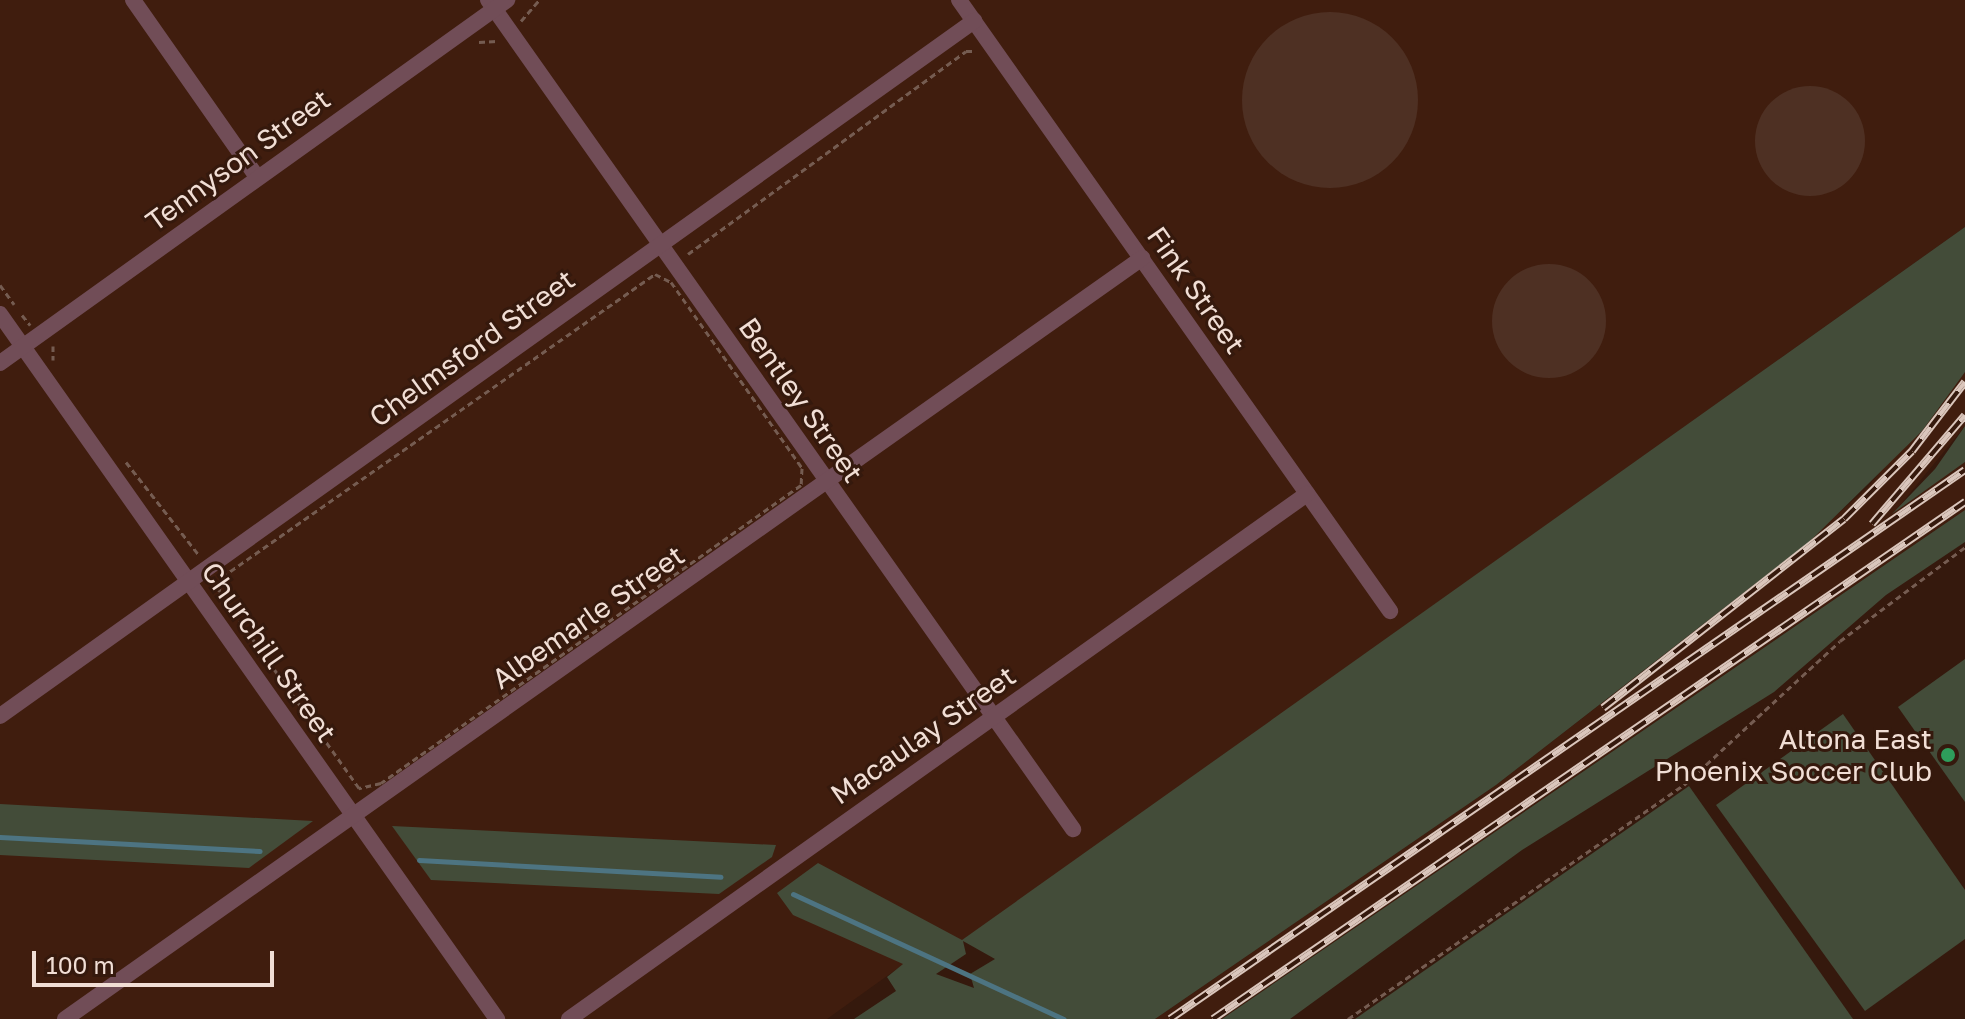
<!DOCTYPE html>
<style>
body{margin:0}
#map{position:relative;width:1965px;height:1019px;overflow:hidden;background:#35190d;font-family:"Golos Text",sans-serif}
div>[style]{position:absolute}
.built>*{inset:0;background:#401d0e}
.green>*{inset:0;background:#434c39}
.stream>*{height:5px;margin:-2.5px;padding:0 2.5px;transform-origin:2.5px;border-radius:2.5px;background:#4d7482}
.building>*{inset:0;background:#4e3023}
.round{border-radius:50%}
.path>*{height:3px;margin-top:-1.5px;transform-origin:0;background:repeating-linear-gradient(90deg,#755c51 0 6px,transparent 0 10px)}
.minor>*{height:16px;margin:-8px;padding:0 8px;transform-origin:8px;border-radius:8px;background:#714d57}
.rail>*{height:8px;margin-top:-4px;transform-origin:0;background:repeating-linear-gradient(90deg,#35190d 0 15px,#dac6bc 0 30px);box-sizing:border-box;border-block:2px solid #dac6bc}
.dots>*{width:22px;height:22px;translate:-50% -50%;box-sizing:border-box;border:4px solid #35190d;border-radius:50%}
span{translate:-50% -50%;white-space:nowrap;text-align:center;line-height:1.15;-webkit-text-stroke:6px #35190d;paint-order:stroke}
.street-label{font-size:28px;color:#f1ded5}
.poi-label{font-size:28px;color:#f1ded5}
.right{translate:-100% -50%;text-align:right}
.scale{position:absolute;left:32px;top:951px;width:242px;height:36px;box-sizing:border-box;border:4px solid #f1ded5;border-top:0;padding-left:10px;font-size:24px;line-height:28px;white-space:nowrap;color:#f1ded5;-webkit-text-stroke:6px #35190d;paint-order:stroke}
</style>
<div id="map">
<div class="built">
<i style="clip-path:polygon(0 0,1965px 0,1965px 227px,962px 941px,947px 933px,827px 1019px,0 1019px)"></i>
<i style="clip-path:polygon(1965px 372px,1965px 426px,1897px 509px,1965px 462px,1965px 510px,1222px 1019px,1155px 1019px,1496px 785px,1774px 570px,1866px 489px)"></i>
</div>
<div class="green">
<i style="clip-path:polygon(evenodd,1965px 227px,1965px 372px,1922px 431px,1809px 542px,1496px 785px,1155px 1019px,854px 1019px,896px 991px,887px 977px,903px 964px,793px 915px,777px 893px,818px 863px,962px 940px,1965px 227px,963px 941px,995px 959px,970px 974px,974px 988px,936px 974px,966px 954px,963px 941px)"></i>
<i style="clip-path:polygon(1965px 426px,1965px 462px,1892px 514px,1935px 469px)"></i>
<i style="clip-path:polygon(1965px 510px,1965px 542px,1886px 595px,1774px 692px,1522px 850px,1290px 1019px,1222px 1019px)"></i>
<i style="clip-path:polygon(1965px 659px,1965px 802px,1898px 707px)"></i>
<i style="clip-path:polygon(1843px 714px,1965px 890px,1965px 939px,1865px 1011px,1716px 805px)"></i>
<i style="clip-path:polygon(1689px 786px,1853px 1019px,1355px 1019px)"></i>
<i style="clip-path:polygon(0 804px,313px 821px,249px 868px,0 855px)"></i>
<i style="clip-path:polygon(392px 826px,776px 845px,772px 857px,719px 894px,431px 880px)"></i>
</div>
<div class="stream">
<i style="left:0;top:837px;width:260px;rotate:3.1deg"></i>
<i style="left:419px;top:860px;width:302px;rotate:3.2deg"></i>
<i style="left:793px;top:894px;width:298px;rotate:24.8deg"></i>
</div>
<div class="building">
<i class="round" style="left:1242px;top:12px;width:176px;height:176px"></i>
<i class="round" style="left:1755px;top:86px;width:110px;height:110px"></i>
<i class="round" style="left:1492px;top:264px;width:114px;height:114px"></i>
</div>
<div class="path">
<i style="left:521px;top:21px;width:28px;rotate:-49deg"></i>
<i style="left:479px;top:42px;width:18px;rotate:-3deg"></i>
<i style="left:688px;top:254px;width:344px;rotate:-36.1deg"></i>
<i style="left:966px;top:51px;width:10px"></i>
<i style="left:655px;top:274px;width:18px;rotate:27deg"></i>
<i style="left:671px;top:282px;width:228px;rotate:54.8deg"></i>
<i style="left:802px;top:468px;width:17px;rotate:93deg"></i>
<i style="left:801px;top:485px;width:515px;rotate:144.64deg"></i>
<i style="left:381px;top:783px;width:23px;rotate:167deg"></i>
<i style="left:359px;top:788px;width:241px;rotate:-125.5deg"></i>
<i style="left:219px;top:592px;width:15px;rotate:-79deg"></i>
<i style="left:222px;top:577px;width:528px;rotate:-34.98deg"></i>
<i style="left:0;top:285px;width:24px;rotate:54deg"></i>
<i style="left:22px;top:315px;width:13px;rotate:51deg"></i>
<i style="left:53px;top:346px;width:14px;rotate:90deg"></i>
<i style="left:126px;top:462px;width:118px;rotate:51.9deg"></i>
<i style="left:1348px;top:1019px;width:409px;rotate:-34.9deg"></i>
<i style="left:1684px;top:785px;width:212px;rotate:-42.7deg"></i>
<i style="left:1840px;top:641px;width:156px;rotate:-36.9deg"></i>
</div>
<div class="minor">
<i style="left:133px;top:0;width:216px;rotate:55deg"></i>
<i style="left:488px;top:0;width:1015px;rotate:54.79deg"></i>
<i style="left:959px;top:0;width:748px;rotate:54.8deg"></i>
<i style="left:0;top:314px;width:863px;rotate:54.82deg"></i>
<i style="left:0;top:363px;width:624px;rotate:-35.6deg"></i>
<i style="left:0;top:716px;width:1197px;rotate:-35.51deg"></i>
<i style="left:65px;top:1019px;width:1319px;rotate:-35.24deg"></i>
<i style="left:569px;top:1019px;width:906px;rotate:-35.43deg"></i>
</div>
<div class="rail">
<i style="left:1872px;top:524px;width:143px;rotate:-49.5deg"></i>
<i style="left:1603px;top:708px;width:306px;rotate:-38.1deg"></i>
<i style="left:1844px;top:519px;width:96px;rotate:-45deg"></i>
<i style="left:1912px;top:451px;width:87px;rotate:-52.5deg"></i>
<i style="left:1170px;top:1019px;width:966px;rotate:-34.63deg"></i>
<i style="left:1213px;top:1019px;width:913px;rotate:-34.51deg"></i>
</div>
<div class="dots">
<i style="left:1948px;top:755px;background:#2e9e5b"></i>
</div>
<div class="street-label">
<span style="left:238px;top:160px;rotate:-36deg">Tennyson Street</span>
<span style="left:1196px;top:290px;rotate:55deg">Fink Street</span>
<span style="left:472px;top:348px;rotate:-36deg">Chelmsford Street</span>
<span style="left:801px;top:400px;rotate:55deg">Bentley Street</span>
<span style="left:588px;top:617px;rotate:-35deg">Albemarle Street</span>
<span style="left:269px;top:652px;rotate:55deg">Churchill Street</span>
<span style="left:923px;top:735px;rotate:-35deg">Macaulay Street</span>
</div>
<div class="poi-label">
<span class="right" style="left:1932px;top:755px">Altona East<br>Phoenix Soccer Club</span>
</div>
<div class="scale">100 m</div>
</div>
